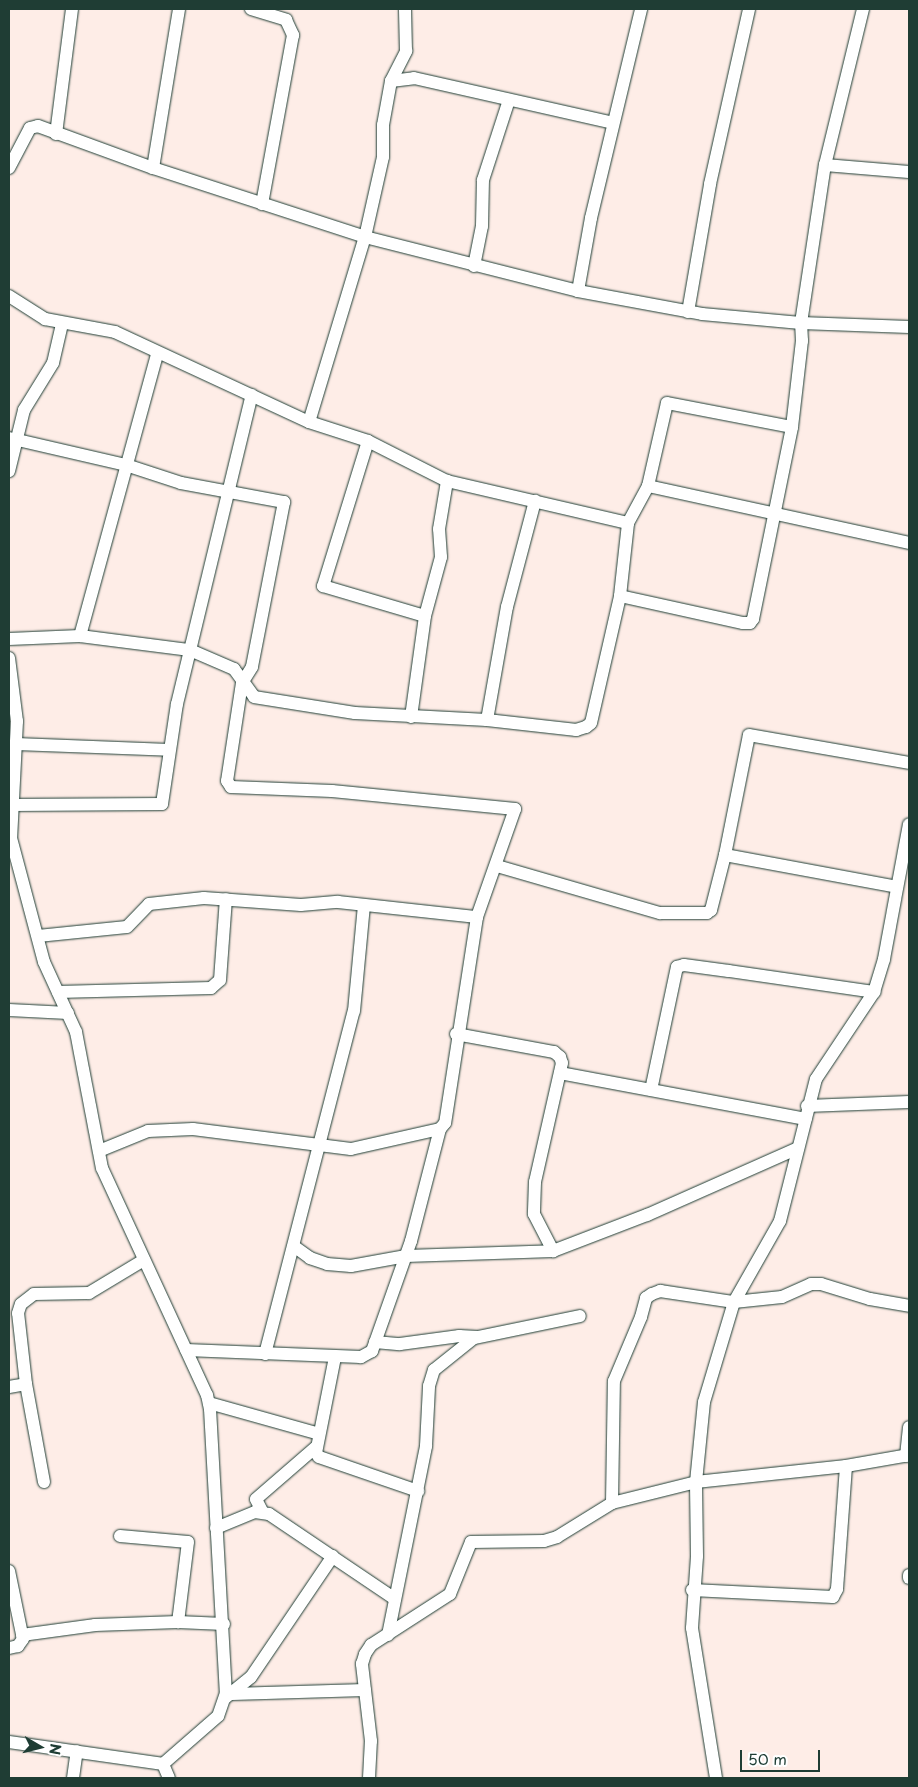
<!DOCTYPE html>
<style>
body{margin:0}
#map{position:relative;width:918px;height:1787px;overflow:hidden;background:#feede7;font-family:"Playpen Sans",sans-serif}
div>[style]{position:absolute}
.roads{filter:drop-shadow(0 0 1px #1f3d34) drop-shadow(0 0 1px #1f3d34)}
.minor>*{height:12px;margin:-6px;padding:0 6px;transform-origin:6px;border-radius:6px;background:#fff}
span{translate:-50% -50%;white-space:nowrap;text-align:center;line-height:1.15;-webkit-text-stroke:4.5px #fff;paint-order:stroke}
.frame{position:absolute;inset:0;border:10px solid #1f3d34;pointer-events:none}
.north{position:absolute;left:15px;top:1722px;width:50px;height:50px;-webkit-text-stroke:4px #fff;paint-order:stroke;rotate:98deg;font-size:14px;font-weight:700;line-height:20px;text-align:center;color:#1f3d34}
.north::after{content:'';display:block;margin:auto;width:18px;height:22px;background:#1f3d34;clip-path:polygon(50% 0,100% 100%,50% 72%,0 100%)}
.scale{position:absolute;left:740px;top:1750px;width:80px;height:22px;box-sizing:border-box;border:2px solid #1f3d34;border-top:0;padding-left:6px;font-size:15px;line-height:18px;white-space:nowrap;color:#1f3d34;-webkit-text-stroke:4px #fff;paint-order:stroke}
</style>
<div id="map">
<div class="roads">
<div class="minor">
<i style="left:251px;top:9px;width:37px;rotate:17deg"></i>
<i style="left:286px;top:20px;width:17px;rotate:65deg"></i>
<i style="left:293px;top:35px;width:172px;rotate:100.4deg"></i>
<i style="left:391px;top:81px;width:23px;rotate:-7deg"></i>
<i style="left:414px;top:78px;width:204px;rotate:12.7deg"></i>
<i style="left:56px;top:134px;width:126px;rotate:-82.7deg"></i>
<i style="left:825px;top:165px;width:84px;rotate:4.8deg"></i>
<i style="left:9px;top:168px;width:45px;rotate:-62.3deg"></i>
<i style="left:30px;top:128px;width:8px;rotate:-14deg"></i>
<i style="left:38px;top:126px;width:122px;rotate:20.1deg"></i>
<i style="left:153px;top:168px;width:223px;rotate:18deg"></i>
<i style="left:365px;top:237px;width:220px;rotate:14.2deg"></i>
<i style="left:578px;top:291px;width:126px;rotate:10.5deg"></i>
<i style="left:702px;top:314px;width:99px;rotate:5.2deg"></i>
<i style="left:801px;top:323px;width:108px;rotate:2.1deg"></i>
<i style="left:153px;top:168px;width:161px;rotate:-80.7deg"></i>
<i style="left:474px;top:266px;width:41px;rotate:-78.7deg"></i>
<i style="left:482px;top:226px;width:46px;rotate:-88.8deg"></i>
<i style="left:483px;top:180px;width:84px;rotate:-72deg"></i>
<i style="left:578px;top:291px;width:74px;rotate:-79.9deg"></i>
<i style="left:591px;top:218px;width:215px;rotate:-76.5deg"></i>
<i style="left:9px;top:296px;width:43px;rotate:32.6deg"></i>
<i style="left:45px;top:319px;width:71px;rotate:10.5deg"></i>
<i style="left:115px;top:332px;width:214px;rotate:24.9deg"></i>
<i style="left:309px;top:422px;width:62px;rotate:17.9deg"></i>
<i style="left:368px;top:441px;width:89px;rotate:26.9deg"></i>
<i style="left:447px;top:481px;width:186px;rotate:13.1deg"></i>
<i style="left:688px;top:312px;width:130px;rotate:-80.2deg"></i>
<i style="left:710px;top:184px;width:179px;rotate:-77.4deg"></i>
<i style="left:309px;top:422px;width:193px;rotate:-73.2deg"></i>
<i style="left:365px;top:237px;width:82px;rotate:-77.3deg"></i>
<i style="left:383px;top:157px;width:32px;rotate:-90deg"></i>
<i style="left:383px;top:125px;width:45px;rotate:-79.7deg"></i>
<i style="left:391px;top:81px;width:34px;rotate:-63deg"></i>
<i style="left:406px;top:51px;width:42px;rotate:-91.4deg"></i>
<i style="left:9px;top:438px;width:120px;rotate:13deg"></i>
<i style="left:126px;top:465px;width:58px;rotate:18.1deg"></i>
<i style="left:181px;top:483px;width:105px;rotate:10.5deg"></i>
<i style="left:284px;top:502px;width:168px;rotate:101deg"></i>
<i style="left:252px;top:667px;width:19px;rotate:122deg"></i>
<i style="left:242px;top:683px;width:99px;rotate:98.7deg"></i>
<i style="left:227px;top:781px;width:7px;rotate:56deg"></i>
<i style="left:231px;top:787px;width:101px;rotate:2.3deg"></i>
<i style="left:332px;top:791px;width:184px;rotate:5.6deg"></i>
<i style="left:515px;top:809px;width:114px;rotate:109.4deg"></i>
<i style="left:477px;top:917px;width:208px;rotate:98.8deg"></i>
<i style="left:445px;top:1123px;width:8px;rotate:130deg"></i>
<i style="left:440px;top:1129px;width:116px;rotate:104.5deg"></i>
<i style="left:411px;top:1241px;width:117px;rotate:109.5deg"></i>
<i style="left:372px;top:1351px;width:13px;rotate:151deg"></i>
<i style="left:361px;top:1357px;width:175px;rotate:-177.7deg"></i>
<i style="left:368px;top:441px;width:152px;rotate:107.2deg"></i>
<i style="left:323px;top:586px;width:106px;rotate:16.4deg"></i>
<i style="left:9px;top:471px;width:63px;rotate:-76.2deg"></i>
<i style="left:24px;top:410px;width:55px;rotate:-58.3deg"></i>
<i style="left:53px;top:363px;width:40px;rotate:-77deg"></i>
<i style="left:648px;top:486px;width:267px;rotate:12.3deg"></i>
<i style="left:620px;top:596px;width:126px;rotate:12.4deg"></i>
<i style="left:743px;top:623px;width:7px"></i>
<i style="left:750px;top:623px;width:5px;rotate:-53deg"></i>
<i style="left:753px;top:619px;width:196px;rotate:-78.5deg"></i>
<i style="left:792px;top:427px;width:87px;rotate:-83.4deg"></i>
<i style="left:802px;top:341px;width:18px;rotate:-93deg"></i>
<i style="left:801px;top:323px;width:160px;rotate:-81.4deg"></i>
<i style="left:825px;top:165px;width:161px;rotate:-76.3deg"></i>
<i style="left:80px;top:636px;width:292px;rotate:-74.7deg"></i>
<i style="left:9px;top:639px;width:71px;rotate:-2.4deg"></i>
<i style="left:80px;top:636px;width:111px;rotate:7.3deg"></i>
<i style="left:190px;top:650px;width:48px;rotate:23.4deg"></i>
<i style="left:234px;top:669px;width:34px;rotate:54deg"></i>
<i style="left:254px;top:697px;width:102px;rotate:9deg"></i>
<i style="left:355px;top:713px;width:132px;rotate:3deg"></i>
<i style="left:487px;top:720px;width:90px;rotate:6.4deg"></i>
<i style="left:576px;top:730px;width:10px;rotate:-17deg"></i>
<i style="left:586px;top:727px;width:6px;rotate:-39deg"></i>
<i style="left:591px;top:723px;width:130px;rotate:-77.1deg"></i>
<i style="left:620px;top:596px;width:73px;rotate:-83.7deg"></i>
<i style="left:628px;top:523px;width:42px;rotate:-61.6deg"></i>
<i style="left:648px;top:486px;width:85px;rotate:-77.1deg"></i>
<i style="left:667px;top:403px;width:127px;rotate:10.9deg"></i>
<i style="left:9px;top:658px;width:64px;rotate:82.8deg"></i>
<i style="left:17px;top:721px;width:117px;rotate:92.9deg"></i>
<i style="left:11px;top:838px;width:128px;rotate:75.1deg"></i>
<i style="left:44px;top:962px;width:77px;rotate:65.4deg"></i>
<i style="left:76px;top:1032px;width:138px;rotate:79.2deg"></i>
<i style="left:102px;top:1168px;width:250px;rotate:65.2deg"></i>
<i style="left:207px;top:1395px;width:14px;rotate:78deg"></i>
<i style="left:210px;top:1409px;width:284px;rotate:86.8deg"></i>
<i style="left:226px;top:1693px;width:24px;rotate:109deg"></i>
<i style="left:218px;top:1716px;width:73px;rotate:138.9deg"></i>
<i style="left:411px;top:717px;width:102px;rotate:-82.1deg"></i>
<i style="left:425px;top:616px;width:61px;rotate:-74.8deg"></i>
<i style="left:441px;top:557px;width:28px;rotate:-94deg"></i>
<i style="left:439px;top:529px;width:49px;rotate:-80.5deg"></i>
<i style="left:487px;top:720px;width:115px;rotate:-80deg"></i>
<i style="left:507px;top:607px;width:110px;rotate:-75.2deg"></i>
<i style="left:16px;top:744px;width:153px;rotate:2.2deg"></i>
<i style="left:11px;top:805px;width:151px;rotate:-0.4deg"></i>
<i style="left:162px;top:804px;width:101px;rotate:-81.5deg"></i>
<i style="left:177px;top:704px;width:318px;rotate:-76.4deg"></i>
<i style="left:725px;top:855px;width:175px;rotate:10.5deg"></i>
<i style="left:497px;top:866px;width:170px;rotate:16.1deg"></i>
<i style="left:660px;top:913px;width:47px"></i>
<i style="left:707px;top:913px;width:5px;rotate:-37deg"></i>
<i style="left:711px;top:910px;width:57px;rotate:-75.7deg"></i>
<i style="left:725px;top:855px;width:122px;rotate:-78.7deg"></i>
<i style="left:749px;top:735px;width:162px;rotate:9.9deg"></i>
<i style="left:38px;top:936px;width:89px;rotate:-5.8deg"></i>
<i style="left:127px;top:927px;width:32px;rotate:-46deg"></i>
<i style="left:149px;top:904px;width:55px;rotate:-6.2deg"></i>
<i style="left:204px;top:898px;width:97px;rotate:4.1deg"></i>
<i style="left:301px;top:905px;width:37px;rotate:-5deg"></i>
<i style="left:338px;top:902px;width:140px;rotate:6.2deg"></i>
<i style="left:58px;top:992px;width:153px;rotate:-1.5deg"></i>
<i style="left:211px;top:988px;width:12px;rotate:-42deg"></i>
<i style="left:220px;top:980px;width:81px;rotate:-85.8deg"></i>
<i style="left:9px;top:1010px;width:59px;rotate:2.9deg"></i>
<i style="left:456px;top:1034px;width:100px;rotate:10.4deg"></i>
<i style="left:554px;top:1052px;width:8px;rotate:40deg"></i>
<i style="left:560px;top:1057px;width:6px;rotate:72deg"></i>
<i style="left:562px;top:1063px;width:122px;rotate:102.8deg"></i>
<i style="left:535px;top:1182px;width:32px;rotate:92deg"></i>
<i style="left:534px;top:1214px;width:42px;rotate:62.8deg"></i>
<i style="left:560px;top:1073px;width:250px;rotate:10.6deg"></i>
<i style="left:651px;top:1090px;width:126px;rotate:-78.1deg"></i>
<i style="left:677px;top:967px;width:7px;rotate:-16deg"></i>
<i style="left:684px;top:965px;width:45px;rotate:7.6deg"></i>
<i style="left:729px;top:971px;width:147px;rotate:8.2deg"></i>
<i style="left:807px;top:1106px;width:102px;rotate:-2.2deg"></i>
<i style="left:99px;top:1151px;width:53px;rotate:-22.2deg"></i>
<i style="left:148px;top:1131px;width:45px;rotate:-2.5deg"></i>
<i style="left:193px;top:1129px;width:159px;rotate:7.2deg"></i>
<i style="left:351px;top:1149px;width:91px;rotate:-12.7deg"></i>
<i style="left:295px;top:1247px;width:19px;rotate:36deg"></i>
<i style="left:310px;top:1258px;width:18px;rotate:19deg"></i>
<i style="left:327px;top:1264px;width:24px;rotate:5deg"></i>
<i style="left:351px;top:1266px;width:56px;rotate:-10.3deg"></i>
<i style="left:406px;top:1256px;width:147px;rotate:-1.9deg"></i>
<i style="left:553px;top:1251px;width:101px;rotate:-21deg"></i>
<i style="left:647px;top:1215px;width:165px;rotate:-23.9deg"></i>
<i style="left:375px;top:1342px;width:25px;rotate:5deg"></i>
<i style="left:400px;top:1344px;width:60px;rotate:-7.7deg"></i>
<i style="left:459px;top:1336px;width:18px;rotate:3deg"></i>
<i style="left:265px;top:1354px;width:354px;rotate:-75.5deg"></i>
<i style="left:354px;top:1011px;width:106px;rotate:-84.6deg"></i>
<i style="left:335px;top:1357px;width:98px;rotate:101.2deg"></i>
<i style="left:316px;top:1453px;width:5px;rotate:53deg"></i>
<i style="left:319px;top:1457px;width:105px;rotate:19deg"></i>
<i style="left:9px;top:1387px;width:17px;rotate:-10deg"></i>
<i style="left:209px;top:1403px;width:114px;rotate:15.7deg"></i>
<i style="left:906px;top:1456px;width:29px;rotate:-84deg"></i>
<i style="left:44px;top:1482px;width:100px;rotate:-100.4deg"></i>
<i style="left:26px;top:1384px;width:71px;rotate:-96.4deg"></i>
<i style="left:18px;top:1313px;width:9px;rotate:-72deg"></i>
<i style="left:21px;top:1304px;width:16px;rotate:-38deg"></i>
<i style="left:34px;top:1294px;width:55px;rotate:-1deg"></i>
<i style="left:89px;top:1293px;width:64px;rotate:-31deg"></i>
<i style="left:612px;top:1503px;width:122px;rotate:-89.1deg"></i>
<i style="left:614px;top:1381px;width:69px;rotate:-67.1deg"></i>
<i style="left:641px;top:1317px;width:20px;rotate:-75deg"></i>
<i style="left:646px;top:1298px;width:7px;rotate:-34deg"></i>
<i style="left:652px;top:1294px;width:9px;rotate:-21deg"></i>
<i style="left:660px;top:1291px;width:75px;rotate:8.5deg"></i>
<i style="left:734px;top:1302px;width:48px;rotate:-5.9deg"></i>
<i style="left:782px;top:1297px;width:32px;rotate:-24deg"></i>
<i style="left:811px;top:1284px;width:10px"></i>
<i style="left:821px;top:1284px;width:51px;rotate:17deg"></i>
<i style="left:870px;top:1299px;width:40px;rotate:10deg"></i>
<i style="left:262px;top:1511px;width:13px;rotate:-117deg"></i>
<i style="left:256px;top:1499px;width:79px;rotate:-40.9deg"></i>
<i style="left:216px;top:1528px;width:42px;rotate:-22.3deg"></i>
<i style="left:255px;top:1512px;width:14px;rotate:8deg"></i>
<i style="left:269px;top:1514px;width:152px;rotate:34deg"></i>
<i style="left:120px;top:1536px;width:68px;rotate:5deg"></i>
<i style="left:188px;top:1542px;width:81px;rotate:97.1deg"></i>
<i style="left:9px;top:1571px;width:69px;rotate:78.4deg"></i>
<i style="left:23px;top:1639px;width:9px;rotate:126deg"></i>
<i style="left:18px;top:1646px;width:9px;rotate:167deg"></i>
<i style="left:909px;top:1575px;width:3px;rotate:90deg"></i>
<i style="left:692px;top:1590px;width:141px;rotate:2.8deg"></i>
<i style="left:833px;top:1597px;width:9px;rotate:-63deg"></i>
<i style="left:837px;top:1589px;width:123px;rotate:-85.8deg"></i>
<i style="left:22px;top:1635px;width:74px;rotate:-7.8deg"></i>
<i style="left:95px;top:1625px;width:83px;rotate:-2.1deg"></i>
<i style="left:178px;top:1622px;width:46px;rotate:2.5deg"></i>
<i style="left:388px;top:1635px;width:193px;rotate:-78.6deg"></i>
<i style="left:426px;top:1446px;width:60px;rotate:-87.1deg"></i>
<i style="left:429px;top:1386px;width:17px;rotate:-73deg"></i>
<i style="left:434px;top:1370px;width:51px;rotate:-38.7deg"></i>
<i style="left:474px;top:1338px;width:108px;rotate:-11.7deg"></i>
<i style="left:232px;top:1694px;width:133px;rotate:-1.7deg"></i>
<i style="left:225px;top:1698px;width:33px;rotate:-39deg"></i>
<i style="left:251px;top:1677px;width:146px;rotate:-55.9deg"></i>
<i style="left:9px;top:1742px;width:156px;rotate:8.1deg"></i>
<i style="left:163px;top:1764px;width:15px;rotate:67deg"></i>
<i style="left:73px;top:1778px;width:27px;rotate:-82deg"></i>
<i style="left:369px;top:1778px;width:37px;rotate:-87deg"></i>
<i style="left:371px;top:1741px;width:78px;rotate:-96.7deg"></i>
<i style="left:362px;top:1664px;width:10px;rotate:-73deg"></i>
<i style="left:365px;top:1654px;width:11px;rotate:-56deg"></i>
<i style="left:371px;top:1645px;width:94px;rotate:-32.8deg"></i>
<i style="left:450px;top:1594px;width:56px;rotate:-68deg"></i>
<i style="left:471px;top:1542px;width:73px;rotate:-0.8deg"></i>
<i style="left:544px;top:1541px;width:14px;rotate:-17deg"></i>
<i style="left:557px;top:1537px;width:65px;rotate:-31.7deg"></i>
<i style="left:612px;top:1503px;width:87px;rotate:-14deg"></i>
<i style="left:696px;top:1482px;width:151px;rotate:-6.1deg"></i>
<i style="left:846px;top:1466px;width:64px;rotate:-9.9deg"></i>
<i style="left:716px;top:1778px;width:152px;rotate:-99.1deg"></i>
<i style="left:692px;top:1628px;width:72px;rotate:-86deg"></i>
<i style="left:697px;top:1556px;width:74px;rotate:-90.8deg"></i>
<i style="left:696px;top:1482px;width:80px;rotate:-84.3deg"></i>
<i style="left:704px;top:1402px;width:104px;rotate:-73.3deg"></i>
<i style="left:734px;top:1302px;width:93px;rotate:-60.4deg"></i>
<i style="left:780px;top:1221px;width:146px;rotate:-75.8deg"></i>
<i style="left:816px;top:1079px;width:105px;rotate:-56.3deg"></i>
<i style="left:874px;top:992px;width:34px;rotate:-73deg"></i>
<i style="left:884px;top:959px;width:137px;rotate:-79.5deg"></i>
</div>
</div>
<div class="frame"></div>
<div class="north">N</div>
<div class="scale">50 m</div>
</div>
